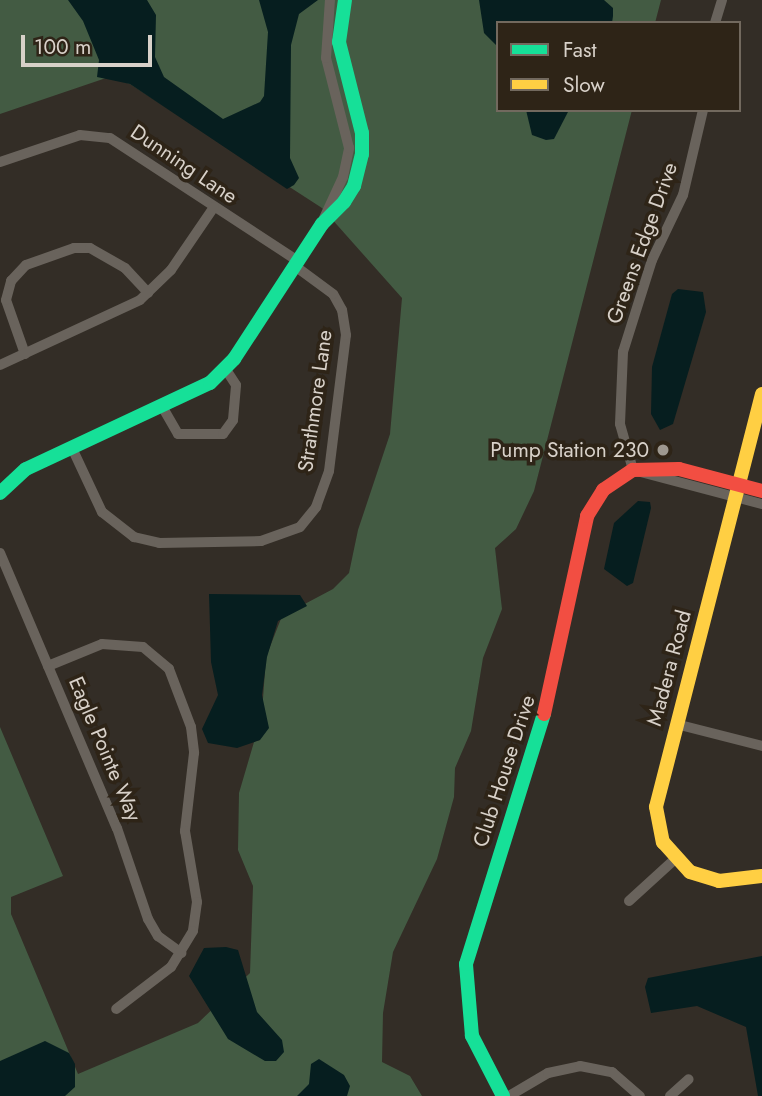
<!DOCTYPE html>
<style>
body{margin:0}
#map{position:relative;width:762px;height:1096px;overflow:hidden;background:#332d26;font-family:Jost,sans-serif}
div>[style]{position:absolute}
.green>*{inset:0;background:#435b43}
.water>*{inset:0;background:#061e1f}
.street>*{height:10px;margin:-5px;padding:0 5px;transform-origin:5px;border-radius:5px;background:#69635c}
.fast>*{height:14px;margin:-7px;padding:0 7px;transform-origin:7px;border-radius:7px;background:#16e098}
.slow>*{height:14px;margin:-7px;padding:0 7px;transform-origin:7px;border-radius:7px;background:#ffcf43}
.jam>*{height:14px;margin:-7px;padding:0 7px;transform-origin:7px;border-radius:7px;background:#f24e42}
.dots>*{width:19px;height:19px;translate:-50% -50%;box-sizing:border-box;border:4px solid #2e2417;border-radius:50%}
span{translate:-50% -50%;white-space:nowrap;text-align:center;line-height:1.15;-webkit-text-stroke:7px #2e2417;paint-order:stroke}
.street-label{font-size:21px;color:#d8d1c9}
.poi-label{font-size:21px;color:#d8d1c9}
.right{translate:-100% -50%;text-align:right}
.legend{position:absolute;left:496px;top:21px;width:245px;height:91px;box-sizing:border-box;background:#2e2417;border:2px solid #72695e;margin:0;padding:9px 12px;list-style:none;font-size:21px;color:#d8d1c9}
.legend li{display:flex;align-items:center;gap:14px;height:35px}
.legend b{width:35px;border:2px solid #72695e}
.scale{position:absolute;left:21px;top:35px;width:131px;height:32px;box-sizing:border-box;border:4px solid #d8d1c9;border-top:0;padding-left:9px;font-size:21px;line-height:24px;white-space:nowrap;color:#d8d1c9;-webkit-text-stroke:5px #2e2417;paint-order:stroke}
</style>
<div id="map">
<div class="green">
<i style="clip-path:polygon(0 0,661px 0,655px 23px,498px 23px,498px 110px,632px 110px,534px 491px,516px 529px,495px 548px,502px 609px,483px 658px,471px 731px,455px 768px,454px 797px,437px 859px,393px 952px,383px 1013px,382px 1062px,410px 1076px,422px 1096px,0 1096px,0 727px,63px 876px,11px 897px,11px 914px,78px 1074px,198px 1023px,250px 973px,253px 886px,238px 850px,239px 793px,254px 742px,260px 740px,266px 657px,282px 616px,333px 589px,349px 573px,358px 530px,390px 434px,402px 298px,322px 208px,130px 84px,109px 77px,0 114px)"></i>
</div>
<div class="water">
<i style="clip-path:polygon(68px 0,147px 0,156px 15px,155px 57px,164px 77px,223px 119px,260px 102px,264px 96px,268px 32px,259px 0,318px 0,299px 14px,291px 45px,290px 158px,299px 178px,294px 185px,287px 189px,130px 84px,97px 77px,99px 60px,83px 21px)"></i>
<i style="clip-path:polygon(479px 0,604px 0,613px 8px,613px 16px,612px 23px,498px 23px,498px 47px,484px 33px)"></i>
<i style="clip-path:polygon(526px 110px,569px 110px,554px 139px,546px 140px,532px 135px)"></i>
<i style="clip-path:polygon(678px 289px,703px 292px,706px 312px,673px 424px,660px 430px,651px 414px,652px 367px,672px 294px)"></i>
<i style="clip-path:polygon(638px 501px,650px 502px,651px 508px,633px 583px,627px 586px,604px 569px,614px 523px)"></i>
<i style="clip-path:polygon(209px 594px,300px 595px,307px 606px,278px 621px,267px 657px,262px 695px,269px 728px,260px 740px,237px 748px,208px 743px,202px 729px,218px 695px,211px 662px)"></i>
<i style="clip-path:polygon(226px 947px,238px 950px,257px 1012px,282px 1040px,284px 1052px,276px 1061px,265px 1061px,228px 1039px,189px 976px,204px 948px)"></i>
<i style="clip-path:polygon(762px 956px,762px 1096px,758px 1096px,746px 1027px,697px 1006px,651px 1013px,645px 987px,648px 978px)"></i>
<i style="clip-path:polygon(45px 1041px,69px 1053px,75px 1064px,75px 1087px,65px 1096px,0 1096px,0 1061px)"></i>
<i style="clip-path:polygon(319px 1059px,344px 1075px,350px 1086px,347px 1096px,297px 1096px,309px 1084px,311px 1064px)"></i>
</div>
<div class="street">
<i style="left:715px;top:23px;width:24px;rotate:-73deg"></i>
<i style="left:703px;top:110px;width:87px;rotate:103.2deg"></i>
<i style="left:683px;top:195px;width:72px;rotate:115.5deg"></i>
<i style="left:652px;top:260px;width:96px;rotate:107.5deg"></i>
<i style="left:623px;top:352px;width:72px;rotate:92.4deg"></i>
<i style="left:620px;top:424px;width:48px;rotate:74.2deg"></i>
<i style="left:633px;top:470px;width:133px;rotate:14.8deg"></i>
<i style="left:0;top:162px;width:84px;rotate:-18.6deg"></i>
<i style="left:80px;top:135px;width:30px;rotate:6deg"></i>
<i style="left:110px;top:138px;width:225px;rotate:33.2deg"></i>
<i style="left:324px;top:218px;width:45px;rotate:-65.1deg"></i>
<i style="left:343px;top:177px;width:30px;rotate:-78deg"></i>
<i style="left:349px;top:148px;width:93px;rotate:-104.3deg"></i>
<i style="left:326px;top:58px;width:58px;rotate:-86.1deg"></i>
<i style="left:25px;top:354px;width:57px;rotate:-109.4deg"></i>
<i style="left:6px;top:300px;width:20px;rotate:-75deg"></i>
<i style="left:11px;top:281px;width:22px;rotate:-47deg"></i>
<i style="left:26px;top:265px;width:51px;rotate:-19.5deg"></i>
<i style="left:74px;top:248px;width:16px"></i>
<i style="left:90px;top:248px;width:40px;rotate:29.7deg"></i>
<i style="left:125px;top:268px;width:34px;rotate:47deg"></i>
<i style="left:0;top:365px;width:154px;rotate:-24.9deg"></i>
<i style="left:140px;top:300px;width:43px;rotate:-44.1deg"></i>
<i style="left:171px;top:270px;width:76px;rotate:-55.7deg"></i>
<i style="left:163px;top:408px;width:30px;rotate:60deg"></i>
<i style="left:178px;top:434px;width:45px"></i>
<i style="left:223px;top:434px;width:17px;rotate:-54deg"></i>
<i style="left:233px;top:420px;width:35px;rotate:-85deg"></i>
<i style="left:236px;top:385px;width:20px;rotate:-123deg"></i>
<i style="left:72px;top:448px;width:71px;rotate:64.9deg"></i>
<i style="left:102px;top:512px;width:41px;rotate:38deg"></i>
<i style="left:134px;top:537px;width:26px;rotate:13deg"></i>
<i style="left:159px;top:543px;width:102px;rotate:-1.1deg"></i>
<i style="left:261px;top:541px;width:41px;rotate:-19.7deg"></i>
<i style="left:300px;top:527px;width:26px;rotate:-51deg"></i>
<i style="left:316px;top:507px;width:38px;rotate:-70deg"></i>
<i style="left:329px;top:471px;width:137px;rotate:-82.9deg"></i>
<i style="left:346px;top:335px;width:25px;rotate:-99deg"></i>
<i style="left:342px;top:310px;width:18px;rotate:-119deg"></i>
<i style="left:333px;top:294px;width:47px;rotate:-143.6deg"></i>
<i style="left:0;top:553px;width:299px;rotate:67deg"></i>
<i style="left:117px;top:828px;width:96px;rotate:71.2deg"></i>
<i style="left:148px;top:919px;width:20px;rotate:60deg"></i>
<i style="left:158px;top:936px;width:29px;rotate:36deg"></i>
<i style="left:48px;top:666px;width:58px;rotate:-22.2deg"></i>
<i style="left:102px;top:644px;width:41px;rotate:4.2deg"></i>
<i style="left:143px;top:647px;width:34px;rotate:40deg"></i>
<i style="left:169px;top:669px;width:62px;rotate:69.2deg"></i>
<i style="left:191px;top:727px;width:26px;rotate:83deg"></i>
<i style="left:194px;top:753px;width:79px;rotate:96.6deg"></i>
<i style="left:185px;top:831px;width:72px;rotate:80.4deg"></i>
<i style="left:197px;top:902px;width:29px;rotate:98deg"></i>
<i style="left:193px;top:931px;width:42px;rotate:121.4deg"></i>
<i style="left:171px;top:967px;width:69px;rotate:142.6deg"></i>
<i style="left:676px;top:724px;width:89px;rotate:14.3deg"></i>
<i style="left:629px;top:901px;width:62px;rotate:-42.4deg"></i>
<i style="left:509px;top:1096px;width:45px;rotate:-30.5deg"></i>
<i style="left:548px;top:1073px;width:33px;rotate:-12deg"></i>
<i style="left:580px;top:1066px;width:33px;rotate:11deg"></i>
<i style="left:612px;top:1072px;width:37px;rotate:41deg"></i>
<i style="left:670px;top:1096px;width:25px;rotate:-42deg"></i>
</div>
<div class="fast">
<i style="left:0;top:493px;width:35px;rotate:-43deg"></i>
<i style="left:26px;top:469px;width:203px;rotate:-25.1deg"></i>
<i style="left:210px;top:383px;width:34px;rotate:-45deg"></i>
<i style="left:234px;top:359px;width:161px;rotate:-56.9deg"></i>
<i style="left:322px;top:224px;width:31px;rotate:-45deg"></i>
<i style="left:344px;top:202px;width:19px;rotate:-58deg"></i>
<i style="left:354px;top:186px;width:33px;rotate:-76deg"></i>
<i style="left:362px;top:154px;width:21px;rotate:-90deg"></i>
<i style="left:362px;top:133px;width:94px;rotate:-104.2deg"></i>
<i style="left:339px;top:42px;width:42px;rotate:-81.9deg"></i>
<i style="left:503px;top:1096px;width:68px;rotate:-117.3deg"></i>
<i style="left:472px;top:1036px;width:72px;rotate:-94.8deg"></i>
<i style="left:466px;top:964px;width:262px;rotate:-72.7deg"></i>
</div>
<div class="slow">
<i style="left:762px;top:394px;width:426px;rotate:104.4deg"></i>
<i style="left:656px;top:807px;width:36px;rotate:79deg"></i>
<i style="left:663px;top:842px;width:40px;rotate:48deg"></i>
<i style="left:690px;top:872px;width:30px;rotate:17deg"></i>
<i style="left:719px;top:881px;width:43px;rotate:-6.6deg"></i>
</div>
<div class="jam">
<i style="left:544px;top:714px;width:203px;rotate:-77.7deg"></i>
<i style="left:587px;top:516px;width:31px;rotate:-58deg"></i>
<i style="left:603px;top:490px;width:36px;rotate:-34deg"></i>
<i style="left:633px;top:470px;width:46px;rotate:-1.2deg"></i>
<i style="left:679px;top:469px;width:86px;rotate:14.8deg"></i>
</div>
<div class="dots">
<i style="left:663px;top:450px;background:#9e9890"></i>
</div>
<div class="street-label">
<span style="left:184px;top:164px;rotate:34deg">Dunning Lane</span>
<span style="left:642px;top:243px;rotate:-70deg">Greens Edge Drive</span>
<span style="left:315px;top:401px;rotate:-82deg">Strathmore Lane</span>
<span style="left:669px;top:668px;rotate:-75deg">Madera Road</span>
<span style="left:105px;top:749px;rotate:67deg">Eagle Pointe Way</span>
<span style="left:504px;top:771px;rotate:-72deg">Club House Drive</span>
</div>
<div class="poi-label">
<span class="right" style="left:649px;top:450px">Pump Station 230</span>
</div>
<ul class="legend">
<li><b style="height:9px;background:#16e098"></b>Fast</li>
<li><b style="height:9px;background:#ffcf43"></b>Slow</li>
</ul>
<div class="scale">100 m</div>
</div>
